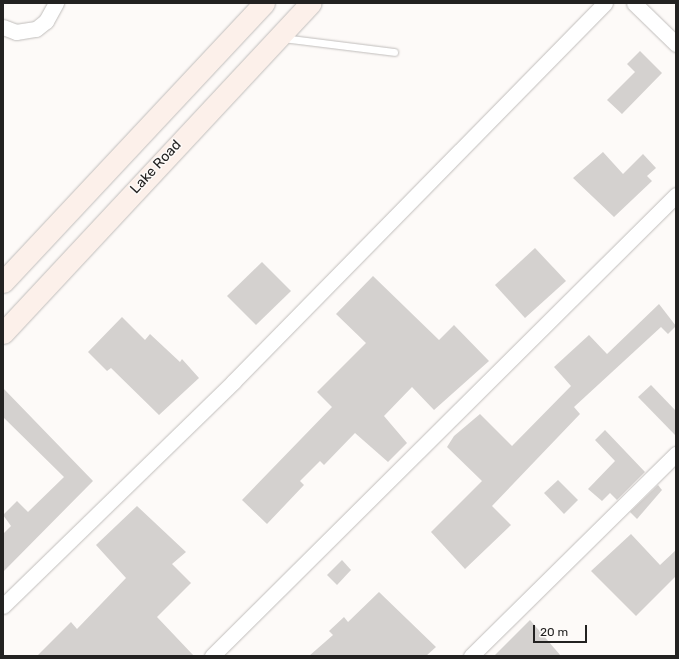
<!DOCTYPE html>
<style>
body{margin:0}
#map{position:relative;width:679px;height:659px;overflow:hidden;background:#fdfaf8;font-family:Rubik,sans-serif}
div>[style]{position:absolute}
.building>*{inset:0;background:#d4d1cf}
.roads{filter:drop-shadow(0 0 1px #c0bdbb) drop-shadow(0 0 1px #c0bdbb)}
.lane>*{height:7px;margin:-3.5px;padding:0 3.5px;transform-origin:3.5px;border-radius:3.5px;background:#fff}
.street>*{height:15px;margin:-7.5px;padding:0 7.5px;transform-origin:7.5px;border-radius:7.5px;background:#fff}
.secondary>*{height:21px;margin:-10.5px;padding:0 10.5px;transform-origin:10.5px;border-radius:10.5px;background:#fcf0ea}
span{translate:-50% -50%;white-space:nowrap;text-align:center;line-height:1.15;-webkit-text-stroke:3px #fdfaf8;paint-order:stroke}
.street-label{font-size:14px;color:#232221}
.frame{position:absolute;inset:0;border:4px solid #232221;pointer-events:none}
.scale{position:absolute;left:533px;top:625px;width:54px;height:18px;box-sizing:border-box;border:2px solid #232221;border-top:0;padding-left:5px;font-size:12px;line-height:14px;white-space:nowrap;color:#232221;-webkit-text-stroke:3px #fdfaf8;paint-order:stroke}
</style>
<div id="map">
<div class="building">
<i style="clip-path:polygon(640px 51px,662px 73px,622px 114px,607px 100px,635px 72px,627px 64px)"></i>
<i style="clip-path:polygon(603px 152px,623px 174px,643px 154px,656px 168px,647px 176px,652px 181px,614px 217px,573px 178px)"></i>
<i style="clip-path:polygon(535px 248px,566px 281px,525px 318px,495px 285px)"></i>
<i style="clip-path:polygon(262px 262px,291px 291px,256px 325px,227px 296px)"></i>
<i style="clip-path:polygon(373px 276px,439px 340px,454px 325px,489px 361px,434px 410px,412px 387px,384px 416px,407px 443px,388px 462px,355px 433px,324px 465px,320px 461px,300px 481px,304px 485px,267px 524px,242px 500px,332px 407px,317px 392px,366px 343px,336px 314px)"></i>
<i style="clip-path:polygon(659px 304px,676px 326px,668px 334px,661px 327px,574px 407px,580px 414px,492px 506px,511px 525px,465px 569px,431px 532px,482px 481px,447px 447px,454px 436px,480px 414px,512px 446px,571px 386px,554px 367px,589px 335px,607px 354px)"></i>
<i style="clip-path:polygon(122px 317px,145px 340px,150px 334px,180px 362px,182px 359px,199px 378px,159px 415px,111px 368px,107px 371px,88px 352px)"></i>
<i style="clip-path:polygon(651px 385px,676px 411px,676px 436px,638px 397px)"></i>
<i style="clip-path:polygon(3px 388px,93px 481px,3px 572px,3px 534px,11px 526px,3px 515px,17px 501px,28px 512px,64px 477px,3px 417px)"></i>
<i style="clip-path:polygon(605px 430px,645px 472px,617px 500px,610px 493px,602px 501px,588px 489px,615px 461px,595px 440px)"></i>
<i style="clip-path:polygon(558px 480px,578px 500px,564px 514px,544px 493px)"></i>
<i style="clip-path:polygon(658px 485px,662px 490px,637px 519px,630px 512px)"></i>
<i style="clip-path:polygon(137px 506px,186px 552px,172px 564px,191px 583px,157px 617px,194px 656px,37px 656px,71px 622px,77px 629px,126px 578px,96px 545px)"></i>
<i style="clip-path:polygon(631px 534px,660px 565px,676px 550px,676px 576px,636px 616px,591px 571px)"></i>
<i style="clip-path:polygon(342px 560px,351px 570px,337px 585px,327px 575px)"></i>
<i style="clip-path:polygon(379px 592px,436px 647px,426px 656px,309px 656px,333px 635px,329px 631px,344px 617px,348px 622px)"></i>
<i style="clip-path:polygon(530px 620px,561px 656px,494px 656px)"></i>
</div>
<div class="roads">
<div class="lane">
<i style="left:282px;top:38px;width:113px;rotate:7.1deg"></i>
</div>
<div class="street">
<i style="left:634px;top:3px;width:59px;rotate:44.3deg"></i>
<i style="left:3px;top:27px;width:14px;rotate:21deg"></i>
<i style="left:16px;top:32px;width:20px;rotate:-9deg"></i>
<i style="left:36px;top:29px;width:13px;rotate:-39deg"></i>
<i style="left:46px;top:21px;width:21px;rotate:-61deg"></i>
<i style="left:3px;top:606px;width:321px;rotate:-44.2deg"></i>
<i style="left:233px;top:382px;width:531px;rotate:-45.53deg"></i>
<i style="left:212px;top:656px;width:654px;rotate:-44.81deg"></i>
<i style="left:471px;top:656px;width:288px;rotate:-44.6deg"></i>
</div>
<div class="secondary">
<i style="left:3px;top:282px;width:382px;rotate:-46.9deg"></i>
<i style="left:3px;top:333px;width:451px;rotate:-47deg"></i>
</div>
</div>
<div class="street-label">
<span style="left:156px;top:167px;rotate:-47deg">Lake Road</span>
</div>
<div class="frame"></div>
<div class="scale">20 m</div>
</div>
